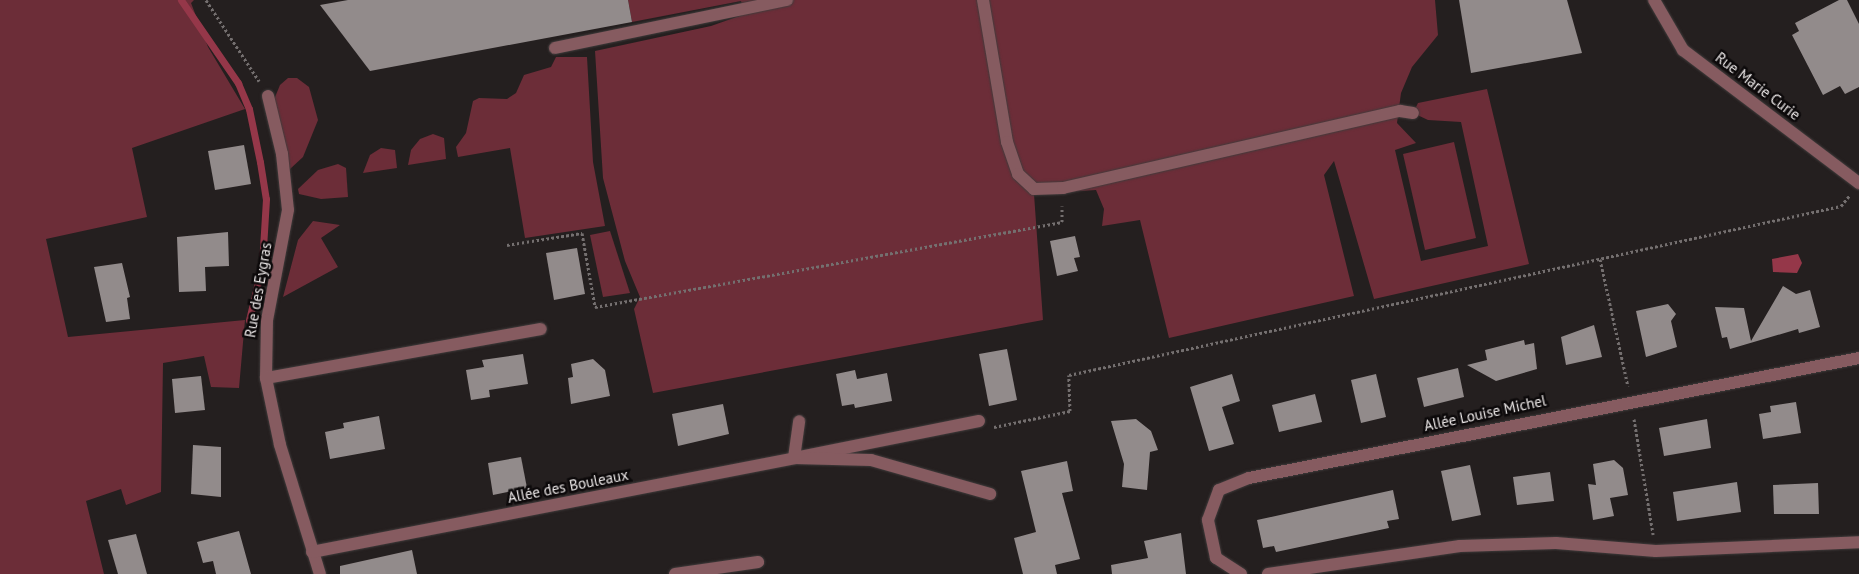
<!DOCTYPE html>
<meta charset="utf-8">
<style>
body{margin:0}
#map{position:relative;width:1859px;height:574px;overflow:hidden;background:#241f1f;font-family:"PT Sans",sans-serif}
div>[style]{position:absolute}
.green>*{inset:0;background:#6c2d38}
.water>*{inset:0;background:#953749}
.stream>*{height:7px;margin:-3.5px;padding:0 3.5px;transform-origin:3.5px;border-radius:3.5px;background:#953749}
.building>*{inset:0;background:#928b8b}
.path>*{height:3px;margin-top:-1.5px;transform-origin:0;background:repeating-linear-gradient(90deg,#746f6f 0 2.5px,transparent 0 5px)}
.roads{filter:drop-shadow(0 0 1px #403b3b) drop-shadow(0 0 1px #403b3b)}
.minor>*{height:12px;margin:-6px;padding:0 6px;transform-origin:6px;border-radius:6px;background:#865b60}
span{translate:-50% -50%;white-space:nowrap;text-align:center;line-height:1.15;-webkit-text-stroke:5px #0c090a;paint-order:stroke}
.street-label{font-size:15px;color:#eeeaea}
</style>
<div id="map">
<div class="green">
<i style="clip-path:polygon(0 0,194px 0,191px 3px,208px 47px,245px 109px,132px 148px,147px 217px,46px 239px,68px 337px,245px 320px,239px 388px,211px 387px,204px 356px,163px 363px,161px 492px,126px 505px,121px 489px,86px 501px,104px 574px,0 574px)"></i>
<i style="clip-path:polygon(628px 0,1435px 0,1438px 35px,1412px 67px,1401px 93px,1397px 123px,1416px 143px,1395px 150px,1421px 261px,1488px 246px,1461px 122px,1428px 120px,1413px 113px,1418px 103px,1487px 89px,1529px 264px,1374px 299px,1334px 161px,1324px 175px,1354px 296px,1169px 338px,1140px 220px,1102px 226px,1104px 209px,1096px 190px,1034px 194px,1043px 320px,653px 393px,634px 309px,640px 297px,625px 261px,603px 178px,595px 51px,711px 26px,745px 14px,741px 1px,632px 22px)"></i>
<i style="clip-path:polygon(556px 57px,587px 57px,593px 162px,605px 226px,525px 238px,510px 148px,458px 157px,456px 147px,466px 133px,473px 101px,479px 98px,507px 99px,516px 93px,524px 75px,551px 67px)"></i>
<i style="clip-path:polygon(288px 78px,297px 78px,309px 87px,318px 120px,303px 157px,290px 169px,273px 102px,280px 85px)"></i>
<i style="clip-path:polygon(433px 134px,444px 138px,446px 159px,408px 165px,411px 150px,420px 139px)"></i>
<i style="clip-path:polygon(1454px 142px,1476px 238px,1425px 250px,1403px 154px)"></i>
<i style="clip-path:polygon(381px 148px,395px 150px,397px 168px,363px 173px,370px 155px)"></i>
<i style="clip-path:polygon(338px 164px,346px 168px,348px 197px,321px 199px,299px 194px,298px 189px,318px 170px)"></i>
<i style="clip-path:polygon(313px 221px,340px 225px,321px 238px,338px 267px,283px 297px,298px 240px)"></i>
<i style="clip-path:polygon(610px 231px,630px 293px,603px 297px,590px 235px)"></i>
</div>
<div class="water">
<i style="clip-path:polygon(1798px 254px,1802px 263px,1797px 273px,1773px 272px,1772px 259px)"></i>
</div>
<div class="stream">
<i style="left:181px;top:0;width:101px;rotate:55.5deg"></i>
<i style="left:238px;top:83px;width:28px;rotate:67deg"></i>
<i style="left:249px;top:109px;width:54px;rotate:78.3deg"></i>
<i style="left:260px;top:162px;width:37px;rotate:81deg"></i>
<i style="left:266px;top:199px;width:66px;rotate:93.5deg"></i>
<i style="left:262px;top:265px;width:57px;rotate:103.3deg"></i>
</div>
<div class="building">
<i style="clip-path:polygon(348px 0,628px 0,632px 22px,370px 71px,320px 5px)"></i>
<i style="clip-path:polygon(1459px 0,1567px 0,1582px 53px,1471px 73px)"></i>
<i style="clip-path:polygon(1839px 0,1847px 0,1859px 24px,1859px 87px,1845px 94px,1840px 86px,1823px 95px,1792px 35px,1799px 31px,1795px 23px)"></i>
<i style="clip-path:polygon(244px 145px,251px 184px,215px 190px,208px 151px)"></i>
<i style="clip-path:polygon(228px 232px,229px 266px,205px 267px,206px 291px,179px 292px,177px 237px)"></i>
<i style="clip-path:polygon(1075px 236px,1080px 257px,1074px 258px,1078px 271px,1057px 276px,1050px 241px)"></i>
<i style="clip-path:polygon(577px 248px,585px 294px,554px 300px,546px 253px)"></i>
<i style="clip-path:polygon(122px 263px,130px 297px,127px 298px,130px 319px,106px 322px,94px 267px)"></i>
<i style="clip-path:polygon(1783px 286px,1796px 294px,1810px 290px,1820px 327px,1799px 333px,1798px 329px,1730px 349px,1727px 337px,1722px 338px,1715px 307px,1744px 308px,1751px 341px)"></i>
<i style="clip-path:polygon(1668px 304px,1676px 314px,1671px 321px,1677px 347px,1646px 357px,1636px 311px)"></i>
<i style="clip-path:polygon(1594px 325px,1602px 357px,1566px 365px,1561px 337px)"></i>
<i style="clip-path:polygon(1524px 340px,1525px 345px,1534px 343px,1537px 369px,1496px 381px,1467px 365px,1487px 360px,1485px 350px)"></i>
<i style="clip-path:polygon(1007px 349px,1017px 400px,989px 406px,979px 354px)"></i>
<i style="clip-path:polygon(523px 354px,528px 384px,489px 390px,490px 397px,471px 400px,466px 370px,484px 367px,482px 360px)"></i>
<i style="clip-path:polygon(593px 359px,605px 370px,610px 396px,571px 404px,568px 378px,573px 377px,571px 364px)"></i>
<i style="clip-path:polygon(1458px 368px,1464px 397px,1424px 407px,1417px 378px)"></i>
<i style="clip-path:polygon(855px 370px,857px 379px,887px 373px,892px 401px,855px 408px,854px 404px,842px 406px,836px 374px)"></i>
<i style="clip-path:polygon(1232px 374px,1240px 401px,1222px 407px,1234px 444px,1209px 451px,1190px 387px)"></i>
<i style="clip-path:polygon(1376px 374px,1386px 417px,1361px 423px,1351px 380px)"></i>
<i style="clip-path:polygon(201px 376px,205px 410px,175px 413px,172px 379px)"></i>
<i style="clip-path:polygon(1315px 394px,1322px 422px,1279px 432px,1272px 405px)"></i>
<i style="clip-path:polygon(1796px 402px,1801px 433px,1763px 439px,1759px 414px,1771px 412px,1770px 406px)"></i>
<i style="clip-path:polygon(723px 404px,729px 434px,678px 446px,672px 414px)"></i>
<i style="clip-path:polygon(379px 416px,385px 449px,330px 459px,325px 432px,344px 428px,343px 423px)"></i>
<i style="clip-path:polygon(1136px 419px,1151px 431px,1158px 450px,1150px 452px,1147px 490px,1122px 487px,1124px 464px,1111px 421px)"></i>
<i style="clip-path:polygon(1707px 419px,1711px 448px,1664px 456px,1659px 428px)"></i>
<i style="clip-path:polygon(193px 445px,221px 447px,221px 497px,191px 494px)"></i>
<i style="clip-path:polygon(521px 457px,527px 488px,493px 495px,488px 463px)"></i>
<i style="clip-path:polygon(1614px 460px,1623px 468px,1628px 495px,1610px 498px,1614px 516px,1593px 520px,1588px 484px,1596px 485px,1593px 464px)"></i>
<i style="clip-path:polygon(1067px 461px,1073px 491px,1062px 493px,1080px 559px,1055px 565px,1057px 574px,1023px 574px,1014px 538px,1036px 532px,1021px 471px)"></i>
<i style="clip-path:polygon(1470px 465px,1481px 515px,1452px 521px,1441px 471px)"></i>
<i style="clip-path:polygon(1550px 472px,1554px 501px,1517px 505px,1513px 477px)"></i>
<i style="clip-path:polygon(1737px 482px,1741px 512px,1677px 521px,1673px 492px)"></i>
<i style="clip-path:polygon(1818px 483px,1819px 514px,1774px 514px,1773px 485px)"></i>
<i style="clip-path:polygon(1393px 490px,1399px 519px,1387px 521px,1389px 528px,1276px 552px,1274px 546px,1263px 548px,1257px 520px)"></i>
<i style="clip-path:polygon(239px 531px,251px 574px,216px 574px,213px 561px,203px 563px,197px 542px)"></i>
<i style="clip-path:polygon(1181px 533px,1186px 574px,1112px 574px,1111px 565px,1148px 558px,1144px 541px)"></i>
<i style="clip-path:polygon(136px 534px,147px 574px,118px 574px,108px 540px)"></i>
<i style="clip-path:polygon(412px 550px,417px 574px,340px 574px,340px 566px)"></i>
</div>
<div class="path">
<i style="left:206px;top:0;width:97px;rotate:56.8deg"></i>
<i style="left:507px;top:245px;width:76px;rotate:-9.1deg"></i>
<i style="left:582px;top:233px;width:75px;rotate:80deg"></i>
<i style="left:595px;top:307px;width:475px;rotate:-10.3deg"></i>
<i style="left:1062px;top:222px;width:16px;rotate:-90deg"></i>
<i style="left:1600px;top:259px;width:130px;rotate:77.6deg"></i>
<i style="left:1634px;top:419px;width:117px;rotate:80.6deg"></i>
<i style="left:994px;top:427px;width:78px;rotate:-11.9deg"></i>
<i style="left:1070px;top:411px;width:36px;rotate:-92deg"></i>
<i style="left:1069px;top:375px;width:790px;rotate:-12.35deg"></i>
<i style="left:1841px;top:206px;width:13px;rotate:-51deg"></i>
</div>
<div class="roads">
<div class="minor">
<i style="left:983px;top:0;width:144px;rotate:80.4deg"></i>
<i style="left:1007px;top:142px;width:34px;rotate:71deg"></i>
<i style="left:1018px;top:174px;width:22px;rotate:43deg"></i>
<i style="left:1034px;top:189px;width:29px;rotate:-2deg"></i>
<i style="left:1063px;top:188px;width:346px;rotate:-12.9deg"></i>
<i style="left:1400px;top:111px;width:13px;rotate:9deg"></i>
<i style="left:1654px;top:0;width:58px;rotate:59.9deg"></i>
<i style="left:1683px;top:50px;width:221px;rotate:37.1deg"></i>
<i style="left:555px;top:48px;width:237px;rotate:-11.7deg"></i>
<i style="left:268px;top:96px;width:60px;rotate:76.4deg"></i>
<i style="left:282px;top:154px;width:56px;rotate:83.9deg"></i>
<i style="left:288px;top:210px;width:112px;rotate:100.8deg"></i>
<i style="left:267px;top:320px;width:58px;rotate:91deg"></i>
<i style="left:266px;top:378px;width:68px;rotate:78.2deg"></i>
<i style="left:280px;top:445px;width:135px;rotate:72.8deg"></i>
<i style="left:266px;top:378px;width:279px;rotate:-10.1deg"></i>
<i style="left:979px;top:421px;width:189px;rotate:168.7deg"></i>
<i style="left:794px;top:458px;width:77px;rotate:1.5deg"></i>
<i style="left:871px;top:460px;width:124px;rotate:15.9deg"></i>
<i style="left:312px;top:552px;width:491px;rotate:-11deg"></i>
<i style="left:794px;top:458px;width:37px;rotate:-82deg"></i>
<i style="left:675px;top:574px;width:84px;rotate:-8.2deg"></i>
<i style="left:1241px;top:574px;width:30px;rotate:-147deg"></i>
<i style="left:1216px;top:558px;width:39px;rotate:-102deg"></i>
<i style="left:1208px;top:520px;width:32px;rotate:-70deg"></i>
<i style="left:1219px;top:490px;width:32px;rotate:-22deg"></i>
<i style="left:1249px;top:478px;width:622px;rotate:-11.13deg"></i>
<i style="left:1268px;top:574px;width:194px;rotate:-8.3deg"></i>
<i style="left:1460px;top:546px;width:96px;rotate:-1.8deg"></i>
<i style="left:1556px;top:543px;width:100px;rotate:4.6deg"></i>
<i style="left:1656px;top:551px;width:203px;rotate:-2.5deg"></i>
</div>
</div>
<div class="street-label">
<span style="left:1758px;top:86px;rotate:37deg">Rue Marie Curie</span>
<span style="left:258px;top:290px;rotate:-80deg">Rue des Eygras</span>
<span style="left:1485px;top:413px;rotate:-12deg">Allée Louise Michel</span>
<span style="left:568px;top:486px;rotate:-11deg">Allée des Bouleaux</span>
</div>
</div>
